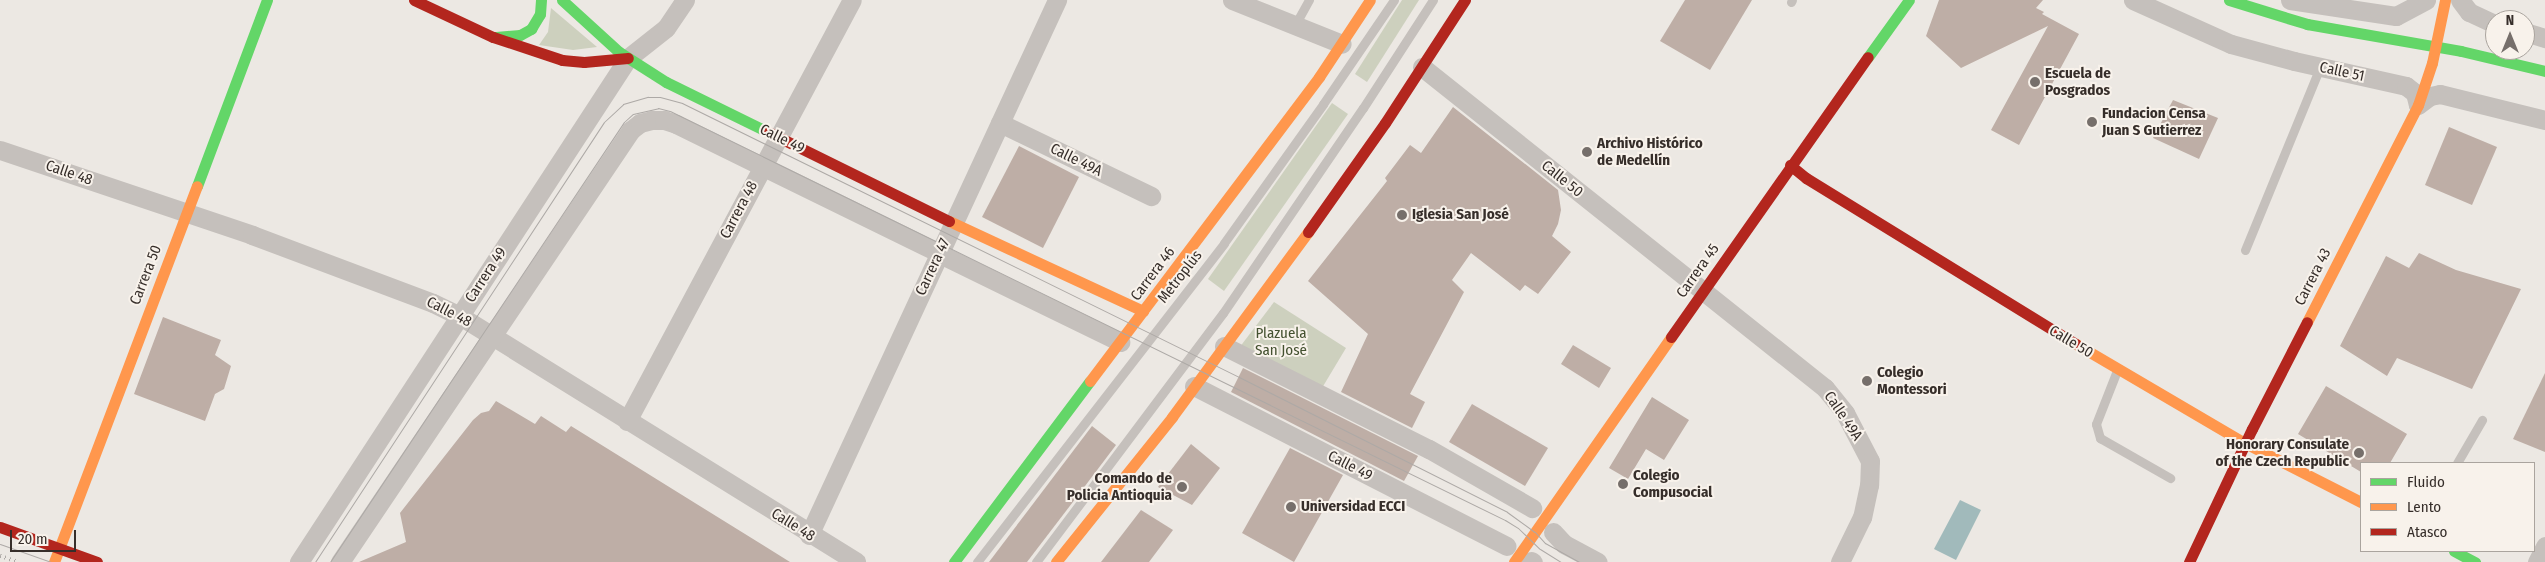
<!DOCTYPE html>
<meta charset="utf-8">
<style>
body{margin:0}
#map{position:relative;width:2545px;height:562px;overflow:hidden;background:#ece8e3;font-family:"Fira Sans Condensed",sans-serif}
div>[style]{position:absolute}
.green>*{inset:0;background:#cdd0be}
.water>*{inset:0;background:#a1babb}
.building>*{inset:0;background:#beaea6}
.lane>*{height:9px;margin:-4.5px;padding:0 4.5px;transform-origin:4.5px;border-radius:4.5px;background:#c5c0bc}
.street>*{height:19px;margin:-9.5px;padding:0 9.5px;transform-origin:9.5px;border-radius:9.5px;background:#c5c0bc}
.fast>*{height:11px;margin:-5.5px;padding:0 5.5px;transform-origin:5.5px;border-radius:5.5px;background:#63d668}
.slow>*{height:11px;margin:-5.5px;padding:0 5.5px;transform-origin:5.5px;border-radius:5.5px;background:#ff974d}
.jam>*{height:11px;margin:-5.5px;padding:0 5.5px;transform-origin:5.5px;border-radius:5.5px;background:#b3261e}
.tram>*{height:1px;margin:-0.5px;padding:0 0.5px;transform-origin:0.5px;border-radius:0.5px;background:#ada9a6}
.rail>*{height:4px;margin-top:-2px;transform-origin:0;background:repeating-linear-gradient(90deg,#ada9a6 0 1px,transparent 0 5px)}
.dots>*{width:14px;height:14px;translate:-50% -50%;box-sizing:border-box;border:2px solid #f8f2eb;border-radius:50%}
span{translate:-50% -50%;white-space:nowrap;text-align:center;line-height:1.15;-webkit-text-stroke:4px #f8f2eb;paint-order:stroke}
.street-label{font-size:15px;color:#362e2a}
.poi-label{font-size:15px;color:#362e2a;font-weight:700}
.left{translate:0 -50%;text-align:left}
.right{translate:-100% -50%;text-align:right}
.park-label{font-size:15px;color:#445130}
.legend{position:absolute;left:2360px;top:462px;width:175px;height:90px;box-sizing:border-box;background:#f8f2eb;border:1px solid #aaa49e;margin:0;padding:6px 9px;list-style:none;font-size:15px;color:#362e2a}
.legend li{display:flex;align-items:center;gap:10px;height:25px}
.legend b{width:25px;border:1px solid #aaa49e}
.north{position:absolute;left:2485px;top:10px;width:50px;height:50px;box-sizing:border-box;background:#f8f2eb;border:1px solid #aaa49e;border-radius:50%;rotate:0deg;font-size:14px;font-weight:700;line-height:20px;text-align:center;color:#362e2a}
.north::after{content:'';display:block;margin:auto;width:18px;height:22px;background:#766f6b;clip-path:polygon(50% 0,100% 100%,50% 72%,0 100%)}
.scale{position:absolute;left:10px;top:530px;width:66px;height:22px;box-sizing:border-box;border:2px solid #362e2a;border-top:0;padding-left:6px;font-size:15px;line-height:18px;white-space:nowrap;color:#362e2a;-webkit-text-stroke:4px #f8f2eb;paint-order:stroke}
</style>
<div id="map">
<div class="green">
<i style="clip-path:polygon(1402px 0,1419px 0,1367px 82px,1355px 74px)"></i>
<i style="clip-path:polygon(551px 8px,597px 47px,573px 50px,539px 45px,548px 32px)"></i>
<i style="clip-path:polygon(1332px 103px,1348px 114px,1224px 291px,1208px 279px)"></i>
<i style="clip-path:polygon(1274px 302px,1346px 348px,1319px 393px,1236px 352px)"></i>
</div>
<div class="water">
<i style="clip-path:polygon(1960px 500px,1981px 510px,1956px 560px,1934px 549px)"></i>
</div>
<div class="building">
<i style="clip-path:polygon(1685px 0,1752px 0,1710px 70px,1660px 41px)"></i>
<i style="clip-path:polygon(1939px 0,2043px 0,2036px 8px,2044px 12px,2042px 14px,2079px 34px,2019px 145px,1991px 130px,2048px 26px,1961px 68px,1926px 36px)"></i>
<i style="clip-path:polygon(2173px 100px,2218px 118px,2199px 159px,2153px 138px)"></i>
<i style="clip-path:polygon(1453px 107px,1558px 190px,1561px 210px,1558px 224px,1552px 236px,1571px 252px,1538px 294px,1525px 285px,1520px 291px,1471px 253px,1452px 280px,1464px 292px,1410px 394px,1425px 402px,1412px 428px,1341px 392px,1368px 334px,1308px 281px,1387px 181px,1385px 178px,1410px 145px,1421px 153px)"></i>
<i style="clip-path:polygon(2449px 127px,2497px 147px,2472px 205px,2425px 185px)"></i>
<i style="clip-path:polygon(1019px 146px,1079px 177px,1043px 248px,982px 217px)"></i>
<i style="clip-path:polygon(2419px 253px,2456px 270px,2521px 289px,2472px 389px,2397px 358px,2387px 376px,2340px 346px,2386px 256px,2409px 268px)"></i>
<i style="clip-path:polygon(163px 317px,221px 340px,215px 355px,231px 366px,224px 389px,215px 394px,205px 421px,134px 394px)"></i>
<i style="clip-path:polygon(1573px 345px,1611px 368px,1599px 388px,1561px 364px)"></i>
<i style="clip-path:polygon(1243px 368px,1418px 456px,1404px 481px,1231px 392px)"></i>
<i style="clip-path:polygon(2545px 373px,2545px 452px,2513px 439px)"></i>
<i style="clip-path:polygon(2326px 386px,2407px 434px,2390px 463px,2361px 463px,2361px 472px,2298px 434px)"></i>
<i style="clip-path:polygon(1652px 397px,1689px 420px,1664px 460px,1646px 449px,1628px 479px,1609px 468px)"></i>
<i style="clip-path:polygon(496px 401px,535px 424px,541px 416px,566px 432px,571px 426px,790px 562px,359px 562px,406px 542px,400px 513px,473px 420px,481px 413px,489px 411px)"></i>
<i style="clip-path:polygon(1472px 404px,1548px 448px,1525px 486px,1449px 442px)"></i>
<i style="clip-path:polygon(1092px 426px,1116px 445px,1079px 494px,1027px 562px,989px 562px)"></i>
<i style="clip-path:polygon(1191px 444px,1220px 468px,1192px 505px,1158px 487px)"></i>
<i style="clip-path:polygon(1290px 448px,1343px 475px,1294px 562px,1242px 533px)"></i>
<i style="clip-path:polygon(1141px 510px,1173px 530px,1149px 562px,1101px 562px)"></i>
</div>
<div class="lane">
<i style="left:1791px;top:2px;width:2px;rotate:-63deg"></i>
<i style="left:1295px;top:25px;width:29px;rotate:-61deg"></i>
<i style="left:2245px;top:250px;width:198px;rotate:-67.7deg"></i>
<i style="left:2116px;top:373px;width:55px;rotate:111.4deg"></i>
<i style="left:2096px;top:424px;width:15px;rotate:74deg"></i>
<i style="left:2100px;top:438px;width:81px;rotate:29.7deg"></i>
<i style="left:2457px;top:463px;width:50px;rotate:-59.8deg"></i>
<i style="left:977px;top:562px;width:403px;rotate:-52.2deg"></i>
<i style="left:1224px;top:243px;width:171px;rotate:-54.5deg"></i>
<i style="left:1323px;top:104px;width:126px;rotate:-55.7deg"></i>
<i style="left:1036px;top:562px;width:311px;rotate:-53.1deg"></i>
<i style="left:1223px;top:313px;width:248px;rotate:-55.7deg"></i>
<i style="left:1363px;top:108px;width:129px;rotate:-57.1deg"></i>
</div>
<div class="street">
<i style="left:1232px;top:0;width:118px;rotate:21.8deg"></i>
<i style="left:2133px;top:0;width:107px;rotate:24.2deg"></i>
<i style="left:2231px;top:44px;width:65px;rotate:15.1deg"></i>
<i style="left:2294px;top:61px;width:115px;rotate:12.6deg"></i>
<i style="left:2406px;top:86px;width:11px;rotate:38deg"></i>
<i style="left:2415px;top:93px;width:12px;rotate:76deg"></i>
<i style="left:2418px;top:105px;width:15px;rotate:-37deg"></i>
<i style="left:2430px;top:96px;width:10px;rotate:-11deg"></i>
<i style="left:2440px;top:94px;width:108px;rotate:13.9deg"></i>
<i style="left:2290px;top:0;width:107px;rotate:8.6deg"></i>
<i style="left:2396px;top:16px;width:34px;rotate:-28deg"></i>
<i style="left:2460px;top:0;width:15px;rotate:53deg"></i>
<i style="left:2469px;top:12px;width:29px;rotate:25deg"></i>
<i style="left:2525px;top:32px;width:21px;rotate:17deg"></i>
<i style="left:1422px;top:67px;width:515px;rotate:38.54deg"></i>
<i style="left:1825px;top:388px;width:32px;rotate:51deg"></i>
<i style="left:1845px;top:413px;width:54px;rotate:62.5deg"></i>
<i style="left:1870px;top:461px;width:24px;rotate:92deg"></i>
<i style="left:1869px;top:485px;width:33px;rotate:102deg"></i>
<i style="left:1862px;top:517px;width:50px;rotate:116.1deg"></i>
<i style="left:1000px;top:123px;width:168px;rotate:25.8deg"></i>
<i style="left:0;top:150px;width:266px;rotate:18.6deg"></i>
<i style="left:252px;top:235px;width:193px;rotate:20.6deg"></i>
<i style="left:433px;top:303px;width:30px;rotate:26deg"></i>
<i style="left:460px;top:316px;width:466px;rotate:31.8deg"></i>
<i style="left:946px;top:257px;width:194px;rotate:26deg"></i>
<i style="left:1224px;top:346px;width:229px;rotate:26.7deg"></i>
<i style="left:1429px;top:449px;width:119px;rotate:29.8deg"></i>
<i style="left:1194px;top:386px;width:351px;rotate:27.1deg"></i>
<i style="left:627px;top:421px;width:477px;rotate:-61.9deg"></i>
<i style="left:1553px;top:532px;width:16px;rotate:47deg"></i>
<i style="left:1564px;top:544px;width:38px;rotate:28deg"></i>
<i style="left:809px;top:535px;width:590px;rotate:-65.13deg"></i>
<i style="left:1531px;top:561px;width:2px;rotate:27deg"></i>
<i style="left:299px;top:562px;width:602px;rotate:-56.86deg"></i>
<i style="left:628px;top:58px;width:48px;rotate:-38.3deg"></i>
<i style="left:666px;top:28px;width:34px;rotate:-56deg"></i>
<i style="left:340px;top:562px;width:521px;rotate:-56.04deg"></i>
<i style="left:631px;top:130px;width:11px;rotate:-38deg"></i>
<i style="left:640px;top:123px;width:12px;rotate:-14deg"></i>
<i style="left:652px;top:120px;width:12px"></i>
<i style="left:664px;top:120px;width:13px;rotate:18deg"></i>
<i style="left:676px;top:124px;width:286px;rotate:26.1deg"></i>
<i style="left:2537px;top:562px;width:18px;rotate:-63deg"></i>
</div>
<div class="fast">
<i style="left:562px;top:0;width:77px;rotate:42.4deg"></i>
<i style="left:619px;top:52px;width:56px;rotate:32.6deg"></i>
<i style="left:666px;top:82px;width:111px;rotate:26.1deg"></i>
<i style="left:2229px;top:0;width:82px;rotate:17.1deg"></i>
<i style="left:2307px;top:24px;width:156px;rotate:9.9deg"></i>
<i style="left:2461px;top:51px;width:86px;rotate:13.4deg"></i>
<i style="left:496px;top:37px;width:24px;rotate:-5deg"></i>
<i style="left:520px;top:35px;width:13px;rotate:-29deg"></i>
<i style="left:531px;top:29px;width:17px;rotate:-59deg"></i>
<i style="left:540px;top:14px;width:14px;rotate:-86deg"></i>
<i style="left:1868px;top:57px;width:70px;rotate:-54.3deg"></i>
<i style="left:197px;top:186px;width:199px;rotate:-69.4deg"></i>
<i style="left:2454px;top:551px;width:24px;rotate:28deg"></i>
<i style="left:954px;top:562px;width:226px;rotate:-53.1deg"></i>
</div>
<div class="slow">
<i style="left:949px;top:221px;width:214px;rotate:24.9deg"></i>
<i style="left:2307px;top:322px;width:244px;rotate:-62.9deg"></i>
<i style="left:2418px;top:105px;width:44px;rotate:-71.6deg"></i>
<i style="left:2432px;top:63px;width:64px;rotate:-78.3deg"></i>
<i style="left:2076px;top:344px;width:196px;rotate:30.4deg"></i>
<i style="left:2245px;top:443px;width:130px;rotate:27deg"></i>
<i style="left:1090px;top:381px;width:381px;rotate:-53deg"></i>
<i style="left:1319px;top:77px;width:92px;rotate:-56.5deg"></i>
<i style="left:54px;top:562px;width:402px;rotate:-69.2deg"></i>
<i style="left:1056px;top:562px;width:186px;rotate:-51.3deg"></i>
<i style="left:1172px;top:417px;width:230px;rotate:-53.7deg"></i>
<i style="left:1514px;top:562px;width:274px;rotate:-55.1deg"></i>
</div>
<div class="jam">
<i style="left:414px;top:0;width:87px;rotate:25.1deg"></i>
<i style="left:493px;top:37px;width:73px;rotate:18.4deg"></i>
<i style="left:562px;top:60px;width:22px;rotate:5deg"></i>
<i style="left:584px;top:62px;width:44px;rotate:-5.2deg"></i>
<i style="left:766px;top:131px;width:204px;rotate:26.2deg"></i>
<i style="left:1790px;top:165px;width:21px;rotate:39deg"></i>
<i style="left:1806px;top:178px;width:317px;rotate:31.6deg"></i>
<i style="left:1308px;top:232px;width:133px;rotate:-54.8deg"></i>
<i style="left:1385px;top:123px;width:147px;rotate:-57deg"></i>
<i style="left:1671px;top:337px;width:342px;rotate:-54.9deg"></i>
<i style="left:0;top:527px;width:103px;rotate:19.8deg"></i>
<i style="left:2189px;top:562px;width:147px;rotate:-64.7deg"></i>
<i style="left:2252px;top:429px;width:120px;rotate:-62.8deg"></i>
</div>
<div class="tram">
<i style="left:0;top:544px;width:54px;rotate:19.4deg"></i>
<i style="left:315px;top:562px;width:526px;rotate:-56.7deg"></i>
<i style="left:604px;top:122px;width:26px;rotate:-43deg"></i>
<i style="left:623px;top:104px;width:26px;rotate:-16deg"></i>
<i style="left:648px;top:97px;width:12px"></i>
<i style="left:660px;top:97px;width:23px;rotate:15deg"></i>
<i style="left:682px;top:103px;width:621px;rotate:26.19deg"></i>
<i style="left:1239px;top:377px;width:300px;rotate:26.7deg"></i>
<i style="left:1507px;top:512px;width:34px;rotate:36deg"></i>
<i style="left:1535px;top:532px;width:15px;rotate:48deg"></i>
<i style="left:1545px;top:543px;width:39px;rotate:29deg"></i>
<i style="left:330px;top:562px;width:529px;rotate:-56.25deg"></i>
<i style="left:624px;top:122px;width:12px;rotate:-42deg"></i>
<i style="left:633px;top:114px;width:26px;rotate:-13deg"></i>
<i style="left:658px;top:108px;width:12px;rotate:14deg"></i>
<i style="left:670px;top:111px;width:930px;rotate:26.1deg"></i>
<i style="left:1505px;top:520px;width:15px;rotate:32deg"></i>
<i style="left:1518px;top:528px;width:30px;rotate:44deg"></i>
<i style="left:1540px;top:549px;width:25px;rotate:32deg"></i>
</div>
<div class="rail">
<i style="left:0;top:556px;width:19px;rotate:18deg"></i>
</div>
<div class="dots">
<i style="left:2035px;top:82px;background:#766f6b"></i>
<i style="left:2092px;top:122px;background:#766f6b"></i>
<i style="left:1587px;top:152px;background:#766f6b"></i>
<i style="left:1402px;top:215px;background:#766f6b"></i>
<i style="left:1867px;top:381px;background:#766f6b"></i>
<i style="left:2359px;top:453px;background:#766f6b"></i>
<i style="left:1623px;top:484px;background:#766f6b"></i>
<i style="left:1182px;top:487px;background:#766f6b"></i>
<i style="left:1291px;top:507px;background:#766f6b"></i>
</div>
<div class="street-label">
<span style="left:2342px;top:72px;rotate:12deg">Calle 51</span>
<span style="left:782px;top:139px;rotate:26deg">Calle 49</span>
<span style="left:1076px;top:160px;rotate:26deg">Calle 49A</span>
<span style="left:69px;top:173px;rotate:19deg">Calle 48</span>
<span style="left:1562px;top:179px;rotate:39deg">Calle 50</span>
<span style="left:739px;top:210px;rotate:-62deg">Carrera 48</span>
<span style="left:933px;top:267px;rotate:-65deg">Carrera 47</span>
<span style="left:1698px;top:271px;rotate:-55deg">Carrera 45</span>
<span style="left:1153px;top:274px;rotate:-53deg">Carrera 46</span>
<span style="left:146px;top:275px;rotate:-69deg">Carrera 50</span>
<span style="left:486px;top:275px;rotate:-57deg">Carrera 49</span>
<span style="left:1180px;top:277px;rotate:-52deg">Metroplús</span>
<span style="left:2313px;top:277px;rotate:-63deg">Carrera 43</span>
<span style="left:449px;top:312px;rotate:27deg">Calle 48</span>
<span style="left:2071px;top:342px;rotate:31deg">Calle 50</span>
<span style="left:1843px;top:416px;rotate:56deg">Calle 49A</span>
<span style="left:1350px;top:466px;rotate:27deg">Calle 49</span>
<span style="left:793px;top:525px;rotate:32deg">Calle 48</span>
</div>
<div class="poi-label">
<span class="left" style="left:2045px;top:82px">Escuela de<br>Posgrados</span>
<span class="left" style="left:2102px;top:122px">Fundacion Censa<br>Juan S Gutierrez</span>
<span class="left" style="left:1597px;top:152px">Archivo Histórico<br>de Medellín</span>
<span class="left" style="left:1412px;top:215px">Iglesia San José</span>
<span class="left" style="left:1877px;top:381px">Colegio<br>Montessori</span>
<span class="right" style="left:2349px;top:453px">Honorary Consulate<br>of the Czech Republic</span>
<span class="left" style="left:1633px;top:484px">Colegio<br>Compusocial</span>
<span class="right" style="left:1172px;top:487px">Comando de<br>Policia Antioquia</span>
<span class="left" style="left:1301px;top:507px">Universidad ECCI</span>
</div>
<div class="park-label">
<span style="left:1281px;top:342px">Plazuela<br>San José</span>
</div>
<ul class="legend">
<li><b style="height:6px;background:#63d668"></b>Fluido</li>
<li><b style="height:6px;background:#ff974d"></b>Lento</li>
<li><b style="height:6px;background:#b3261e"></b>Atasco</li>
</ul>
<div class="north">N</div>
<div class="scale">20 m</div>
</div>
